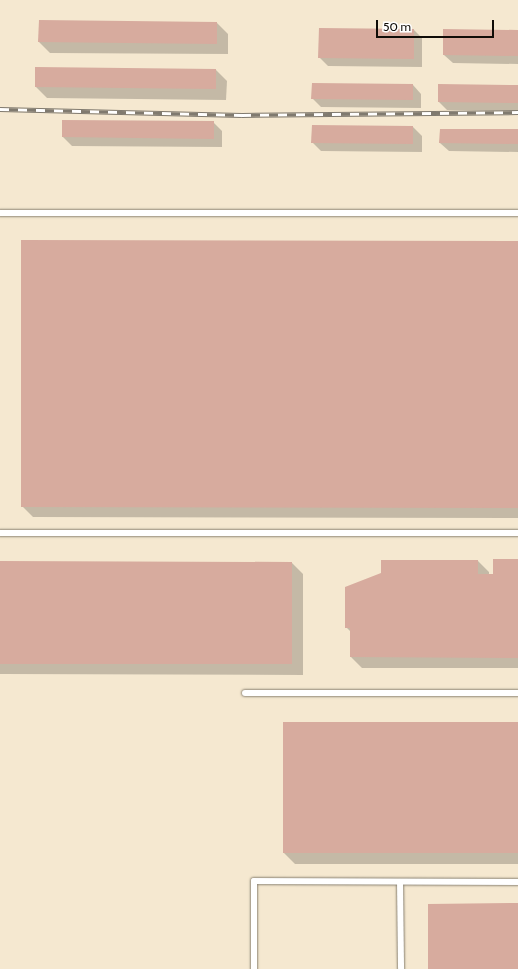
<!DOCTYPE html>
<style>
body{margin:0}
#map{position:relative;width:518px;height:969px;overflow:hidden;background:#fdf4e3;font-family:Cabin,sans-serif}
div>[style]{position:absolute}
.built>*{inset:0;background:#f5e8d0}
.shadow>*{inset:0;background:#0003}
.building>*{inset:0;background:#d7ab9e}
.roads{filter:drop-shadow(0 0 1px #898171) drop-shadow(0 0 1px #898171)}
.service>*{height:6px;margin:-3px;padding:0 3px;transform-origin:3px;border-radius:3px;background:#fff}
.rail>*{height:4.5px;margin-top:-2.25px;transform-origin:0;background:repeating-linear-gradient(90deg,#fff 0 9px,#807a6f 0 18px);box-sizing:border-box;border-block:1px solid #807a6f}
span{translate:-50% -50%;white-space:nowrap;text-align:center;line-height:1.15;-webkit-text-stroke:4px #fff;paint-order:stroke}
.scale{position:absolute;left:376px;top:20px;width:118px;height:18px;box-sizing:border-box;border:2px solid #100d08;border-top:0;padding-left:5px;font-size:12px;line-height:14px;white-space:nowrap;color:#100d08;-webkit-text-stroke:3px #fff;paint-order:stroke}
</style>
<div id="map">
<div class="built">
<i style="clip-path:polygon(0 0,518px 0,518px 969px,0 969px)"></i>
</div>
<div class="shadow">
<i style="clip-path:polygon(217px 23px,228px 34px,228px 54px,50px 53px,39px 42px)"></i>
<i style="clip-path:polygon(414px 30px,422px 38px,422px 67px,328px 66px,320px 58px)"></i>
<i style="clip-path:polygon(518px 31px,518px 64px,453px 63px,444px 55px)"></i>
<i style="clip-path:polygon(216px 70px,227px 81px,226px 100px,47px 98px,36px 87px)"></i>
<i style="clip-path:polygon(413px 85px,421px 94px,421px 108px,321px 107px,312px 98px)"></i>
<i style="clip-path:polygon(518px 86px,518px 111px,447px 110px,439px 102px)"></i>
<i style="clip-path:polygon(213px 122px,222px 131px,222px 147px,72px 146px,63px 137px)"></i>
<i style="clip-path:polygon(313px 126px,413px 127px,422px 136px,422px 152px,321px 151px,312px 142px)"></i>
<i style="clip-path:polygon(518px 130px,518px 152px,449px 151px,440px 143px)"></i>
<i style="clip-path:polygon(518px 242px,518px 518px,33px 517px,22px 506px)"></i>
<i style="clip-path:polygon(518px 560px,518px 668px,362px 668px,351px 657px,351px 632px,346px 627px,478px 561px,489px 572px,489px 575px,494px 575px)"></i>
<i style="clip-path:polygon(0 562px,292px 563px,303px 574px,303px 675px,0 674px)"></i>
<i style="clip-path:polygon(518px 723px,518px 864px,295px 864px,284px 853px)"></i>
</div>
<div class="building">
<i style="clip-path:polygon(39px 20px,217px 22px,217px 44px,38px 42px)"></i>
<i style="clip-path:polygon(319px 28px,414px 29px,414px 59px,318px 58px)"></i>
<i style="clip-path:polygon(443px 29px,518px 30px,518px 56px,443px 55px)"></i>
<i style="clip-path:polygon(35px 67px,216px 69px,216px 89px,35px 87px)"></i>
<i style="clip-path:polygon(312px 83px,413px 84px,413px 100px,311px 99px)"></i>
<i style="clip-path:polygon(438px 84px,518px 85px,518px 103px,438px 102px)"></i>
<i style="clip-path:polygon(62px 120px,214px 121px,214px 139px,62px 137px)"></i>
<i style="clip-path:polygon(312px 125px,413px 126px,413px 144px,311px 143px)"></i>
<i style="clip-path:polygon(440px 129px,518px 129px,518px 144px,439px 143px)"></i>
<i style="clip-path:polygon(21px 240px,518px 241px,518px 508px,21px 507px)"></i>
<i style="clip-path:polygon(493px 559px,518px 559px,518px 658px,350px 657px,350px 628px,345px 628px,345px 587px,381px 573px,381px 560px,478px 560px,478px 574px,493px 574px)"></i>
<i style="clip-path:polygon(0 561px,292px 562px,292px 664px,0 664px)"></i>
<i style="clip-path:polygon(283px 722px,518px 722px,518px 853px,283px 853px)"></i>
<i style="clip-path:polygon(518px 903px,518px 969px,428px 969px,428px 904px)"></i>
</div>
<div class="roads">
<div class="service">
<i style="left:0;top:213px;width:518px"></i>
<i style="left:0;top:533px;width:518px"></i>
<i style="left:245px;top:693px;width:273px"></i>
<i style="left:400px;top:882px;width:87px;rotate:89.3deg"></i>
<i style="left:254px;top:969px;width:88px;rotate:-90deg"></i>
<i style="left:254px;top:881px;width:264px;rotate:0.2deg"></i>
</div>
</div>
<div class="rail">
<i style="left:0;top:109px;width:242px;rotate:1.4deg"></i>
<i style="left:242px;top:115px;width:276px;rotate:-0.6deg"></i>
</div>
<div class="scale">50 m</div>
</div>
